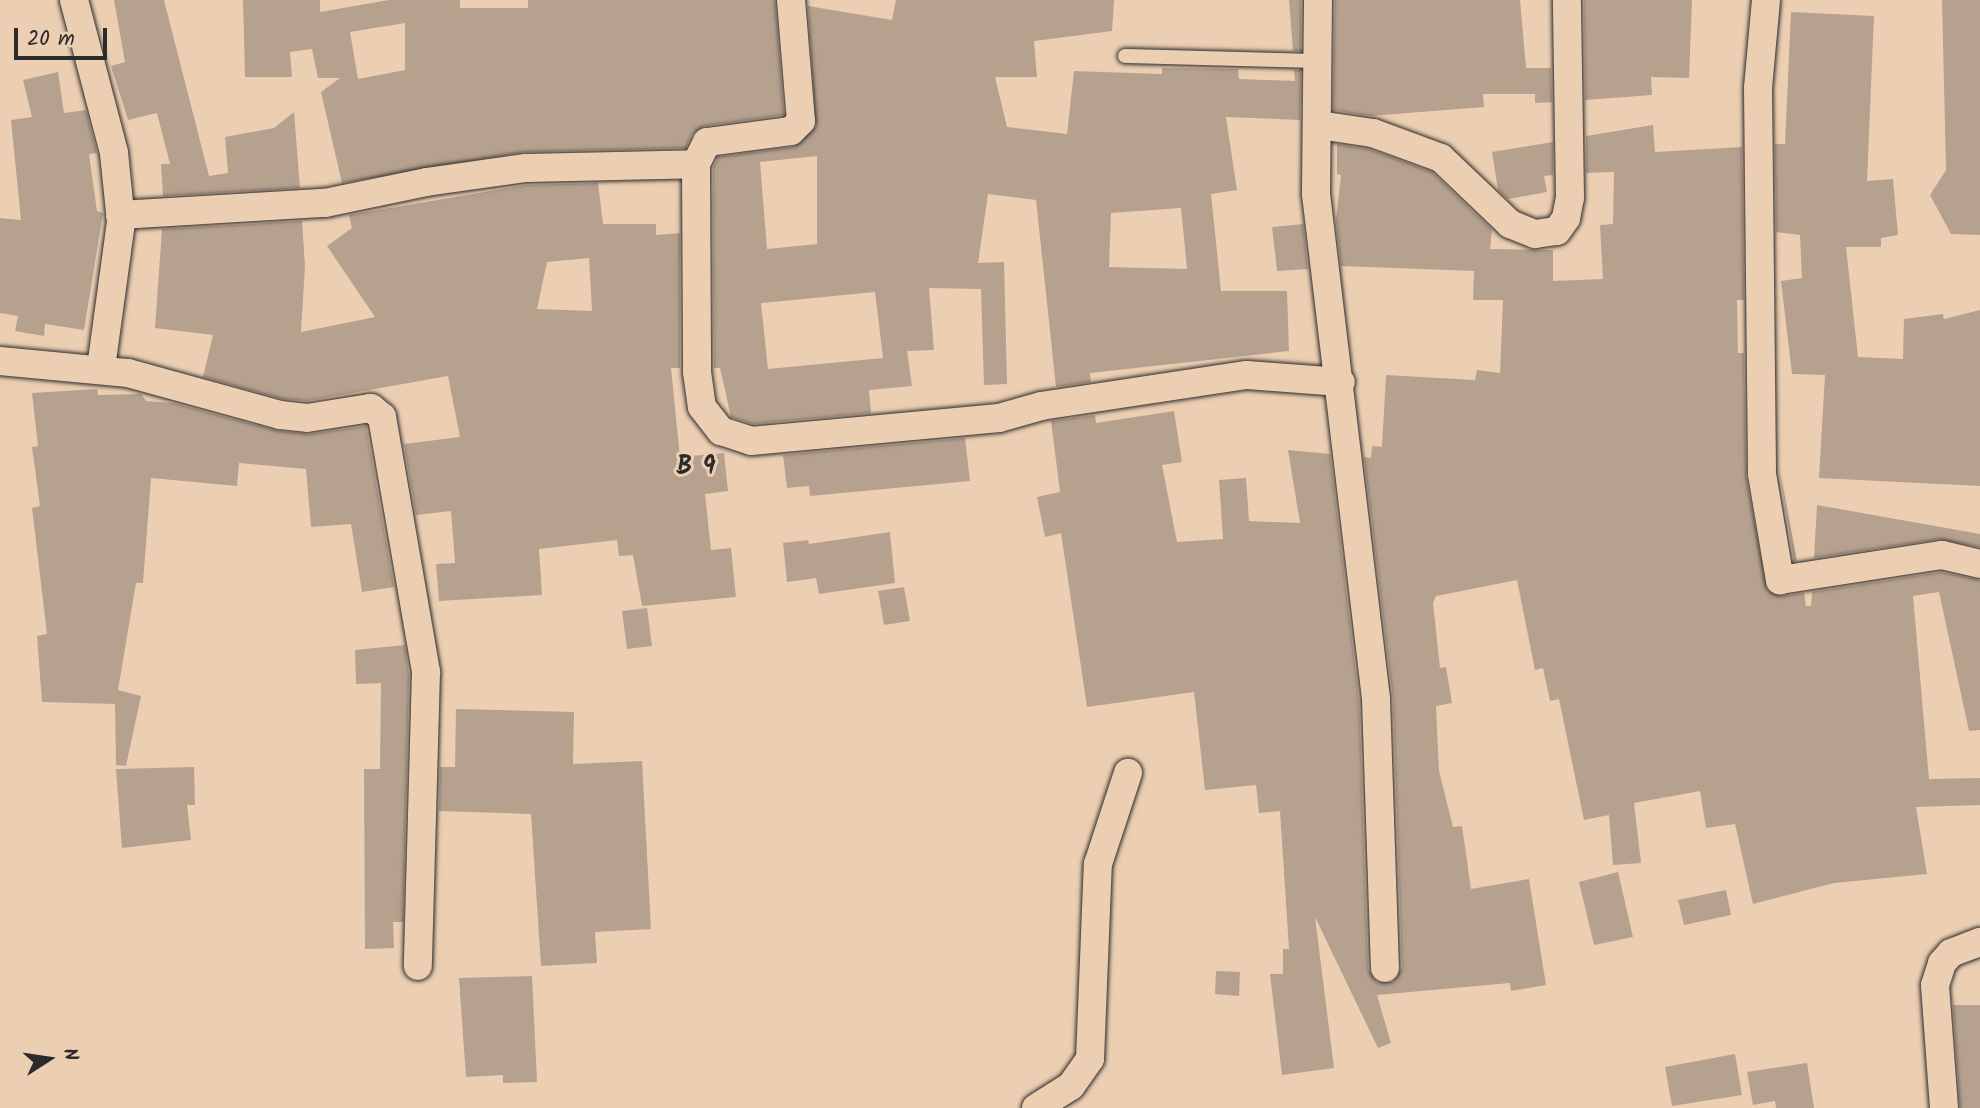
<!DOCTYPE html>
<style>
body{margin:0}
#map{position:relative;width:1980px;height:1108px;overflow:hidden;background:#eccfb3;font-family:Kalam,sans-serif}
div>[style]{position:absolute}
.building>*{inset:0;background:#b6a18e}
.roads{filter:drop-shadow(0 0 2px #2b2b2b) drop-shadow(0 0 2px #2b2b2b)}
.service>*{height:14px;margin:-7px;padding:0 7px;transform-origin:7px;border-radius:7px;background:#eccfb3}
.minor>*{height:28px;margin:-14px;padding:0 14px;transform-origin:14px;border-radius:14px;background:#eccfb3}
span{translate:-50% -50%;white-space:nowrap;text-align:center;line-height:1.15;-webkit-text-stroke:6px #eccfb3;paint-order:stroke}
.quarter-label{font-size:26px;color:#2b2b2b;font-weight:700}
.north{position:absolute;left:14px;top:1024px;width:70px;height:70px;-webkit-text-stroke:5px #eccfb3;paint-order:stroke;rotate:78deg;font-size:19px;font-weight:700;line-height:28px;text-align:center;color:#2b2b2b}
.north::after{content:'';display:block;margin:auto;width:24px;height:32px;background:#2b2b2b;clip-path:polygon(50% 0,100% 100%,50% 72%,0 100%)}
.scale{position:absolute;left:14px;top:28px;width:93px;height:32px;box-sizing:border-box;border:4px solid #2b2b2b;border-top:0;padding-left:9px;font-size:21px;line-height:24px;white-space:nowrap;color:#2b2b2b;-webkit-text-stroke:5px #eccfb3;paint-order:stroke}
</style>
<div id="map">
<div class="building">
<i style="clip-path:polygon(114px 0,164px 0,209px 176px,228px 173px,225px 137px,274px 128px,294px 112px,300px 188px,163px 196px,161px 164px,170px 164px,157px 113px,128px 120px,111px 66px,125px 62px)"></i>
<i style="clip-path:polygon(evenodd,243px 0,320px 0,320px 12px,389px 0,460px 0,460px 8px,528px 8px,528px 0,775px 0,784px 115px,704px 126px,692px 134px,686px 148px,524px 152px,342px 183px,321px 92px,340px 78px,318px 78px,312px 49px,290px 52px,292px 77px,245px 77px,243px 0,405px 23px,405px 70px,358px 79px,350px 32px,405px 23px)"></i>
<i style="clip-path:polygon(evenodd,896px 0,1114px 0,1112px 31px,1034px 41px,1037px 77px,995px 77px,1007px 127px,1067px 134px,1074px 71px,1162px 74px,1162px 68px,1238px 69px,1239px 79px,1295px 81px,1294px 70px,1301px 70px,1300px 120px,1226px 117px,1237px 190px,1211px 194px,1221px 291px,1287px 291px,1289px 351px,1090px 373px,1091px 382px,1056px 387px,1036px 200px,988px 194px,978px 263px,1004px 262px,1007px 384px,984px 385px,981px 289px,929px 288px,934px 350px,907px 351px,912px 386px,869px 390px,871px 413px,753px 424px,731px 417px,720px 368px,714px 368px,713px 168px,718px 157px,794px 147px,816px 127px,808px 6px,892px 20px,896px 0,817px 156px,817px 244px,767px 249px,760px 162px,817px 156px,896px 0,1181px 208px,1187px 269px,1109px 267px,1111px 213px,1181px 208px,896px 0,875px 292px,883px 358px,768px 369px,761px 303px,875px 292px)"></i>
<i style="clip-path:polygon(1289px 0,1301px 0,1301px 51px,1293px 51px)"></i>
<i style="clip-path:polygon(1335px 0,1520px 0,1526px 68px,1551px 68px,1552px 102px,1535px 103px,1535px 94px,1483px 94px,1484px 107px,1370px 116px,1333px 110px)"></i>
<i style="clip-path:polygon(1584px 0,1692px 0,1689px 78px,1651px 77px,1652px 95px,1585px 100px)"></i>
<i style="clip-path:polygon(1942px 0,1980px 0,1980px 235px,1951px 234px,1930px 195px,1946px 170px)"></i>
<i style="clip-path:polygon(1791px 12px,1874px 16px,1867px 181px,1893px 179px,1898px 235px,1881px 238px,1881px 247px,1846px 247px,1858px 357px,1903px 359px,1904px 319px,1943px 314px,1944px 319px,1980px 310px,1980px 486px,1819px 478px,1825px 375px,1792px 374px,1781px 281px,1802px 278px,1800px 235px,1776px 232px,1775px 144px,1785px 144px)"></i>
<i style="clip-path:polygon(58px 72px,64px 113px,86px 110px,97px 153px,89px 154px,97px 211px,103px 213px,84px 330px,45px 324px,44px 336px,15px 331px,18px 316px,0 313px,0 218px,21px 220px,11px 120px,32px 117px,23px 80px)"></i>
<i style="clip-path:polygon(1653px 125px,1655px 152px,1742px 147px,1744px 300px,1737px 300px,1738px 353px,1744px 353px,1746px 477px,1767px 590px,1782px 596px,1804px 593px,1806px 606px,1811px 606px,1812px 592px,1941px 572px,1980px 580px,1980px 730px,1969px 731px,1939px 592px,1913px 596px,1929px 779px,1980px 778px,1980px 805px,1916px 807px,1927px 874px,1834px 883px,1753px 904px,1735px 824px,1706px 828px,1700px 791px,1634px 803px,1641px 863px,1613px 865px,1609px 815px,1584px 820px,1559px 699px,1550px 701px,1543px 668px,1535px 670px,1517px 580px,1436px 596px,1433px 603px,1440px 668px,1446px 667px,1452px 703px,1436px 706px,1439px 771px,1453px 827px,1462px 826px,1471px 889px,1529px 879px,1546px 985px,1511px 991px,1510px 983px,1377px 995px,1391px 1043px,1378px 1048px,1315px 917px,1334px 1068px,1282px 1075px,1270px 974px,1283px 974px,1283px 949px,1289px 949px,1280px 811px,1259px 813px,1256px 785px,1205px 790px,1194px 692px,1087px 707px,1061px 533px,1045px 537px,1037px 497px,1060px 492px,1051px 421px,1095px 415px,1096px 423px,1174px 411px,1182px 462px,1162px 465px,1177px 542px,1223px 539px,1219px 480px,1246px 478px,1249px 521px,1300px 523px,1288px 450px,1330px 454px,1359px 700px,1368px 969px,1377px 982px,1393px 982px,1402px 967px,1393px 698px,1364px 457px,1371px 458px,1372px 446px,1382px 447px,1386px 375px,1475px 380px,1477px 370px,1500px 373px,1503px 300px,1473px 300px,1474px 271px,1341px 266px,1336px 220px,1341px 175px,1337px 174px,1337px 144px,1369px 149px,1432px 172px,1492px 230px,1490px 249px,1553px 250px,1553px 281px,1603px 279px,1600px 225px,1613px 224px,1614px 172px,1586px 173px,1586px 136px)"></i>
<i style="clip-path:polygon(1553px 142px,1553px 175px,1544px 176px,1547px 192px,1508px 199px,1498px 190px,1492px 152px)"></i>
<i style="clip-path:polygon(evenodd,598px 183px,603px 224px,656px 224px,656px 235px,680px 233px,680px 368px,671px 368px,680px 457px,724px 453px,728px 491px,705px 494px,711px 550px,731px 548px,736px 597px,642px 606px,633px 555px,619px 556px,617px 540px,539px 549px,542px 595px,439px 601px,436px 564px,455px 563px,451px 511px,416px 515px,404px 444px,460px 437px,448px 376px,307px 401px,283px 399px,203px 377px,213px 335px,155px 328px,162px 229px,302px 221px,305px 266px,301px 332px,375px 317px,327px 246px,352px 228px,349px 215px,527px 185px,598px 183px,589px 258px,592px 311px,537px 309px,547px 262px,589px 258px)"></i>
<i style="clip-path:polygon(1303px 224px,1308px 269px,1277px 271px,1272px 227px)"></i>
<i style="clip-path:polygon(97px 389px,98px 395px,141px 394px,146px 401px,173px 403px,278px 431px,309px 434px,366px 426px,394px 587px,362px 592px,351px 524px,311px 527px,306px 469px,239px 463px,237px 486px,151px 478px,143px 583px,136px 583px,118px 690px,141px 696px,126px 766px,116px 765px,115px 704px,42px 702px,37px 636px,47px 634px,32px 508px,40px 506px,32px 447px,38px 446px,32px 393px)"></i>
<i style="clip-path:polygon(965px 438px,970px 481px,810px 496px,809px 486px,787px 488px,783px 455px)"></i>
<i style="clip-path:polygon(1779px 466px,1797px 561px,1794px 561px)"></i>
<i style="clip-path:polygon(1817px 505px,1980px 534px,1980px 547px,1939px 539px,1814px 558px)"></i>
<i style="clip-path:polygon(890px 532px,895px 583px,819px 594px,816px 578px,787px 582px,783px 543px,808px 540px,809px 544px)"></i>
<i style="clip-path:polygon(904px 587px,910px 621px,884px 625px,878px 591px)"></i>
<i style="clip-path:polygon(647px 608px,652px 646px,627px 649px,622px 611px)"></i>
<i style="clip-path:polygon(405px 645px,409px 676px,403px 922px,393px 922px,394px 948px,365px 949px,364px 769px,380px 769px,381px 683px,356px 684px,355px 650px)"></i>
<i style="clip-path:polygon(456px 709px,574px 712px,573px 764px,642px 761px,651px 929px,595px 932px,597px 963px,541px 966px,531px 814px,439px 811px,440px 767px,455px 767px)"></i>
<i style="clip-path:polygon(194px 767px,195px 805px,187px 805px,191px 840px,122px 848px,116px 769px)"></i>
<i style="clip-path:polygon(1618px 872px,1633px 937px,1594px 945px,1579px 882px)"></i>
<i style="clip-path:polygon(1726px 890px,1731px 915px,1684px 925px,1678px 900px)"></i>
<i style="clip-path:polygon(1216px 971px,1240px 972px,1239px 996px,1215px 994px)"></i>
<i style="clip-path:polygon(532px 976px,537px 1082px,503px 1083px,503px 1075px,466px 1077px,459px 978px)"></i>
<i style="clip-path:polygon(1953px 1005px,1980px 1005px,1980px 1108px,1960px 1108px)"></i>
<i style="clip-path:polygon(1735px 1054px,1742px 1095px,1672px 1106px,1665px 1067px)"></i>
<i style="clip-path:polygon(1807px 1063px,1814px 1108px,1776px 1108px,1775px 1101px,1753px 1105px,1747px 1072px)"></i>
</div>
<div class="roads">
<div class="service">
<i style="left:1125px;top:56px;width:193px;rotate:1.5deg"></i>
</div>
<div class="minor">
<i style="left:74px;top:0;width:158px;rotate:75.3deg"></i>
<i style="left:114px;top:153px;width:69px;rotate:84.2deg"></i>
<i style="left:121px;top:222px;width:147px;rotate:97.8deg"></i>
<i style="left:791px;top:0;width:121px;rotate:85.3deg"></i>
<i style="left:801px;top:121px;width:14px;rotate:135deg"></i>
<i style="left:791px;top:131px;width:85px;rotate:172.5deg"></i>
<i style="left:707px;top:142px;width:25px;rotate:117deg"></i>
<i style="left:696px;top:164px;width:208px;rotate:89.7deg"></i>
<i style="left:697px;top:372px;width:35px;rotate:82deg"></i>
<i style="left:702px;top:407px;width:31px;rotate:52deg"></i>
<i style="left:721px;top:431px;width:32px;rotate:18deg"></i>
<i style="left:751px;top:441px;width:249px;rotate:-5.3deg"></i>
<i style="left:999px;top:418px;width:44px;rotate:-15.9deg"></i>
<i style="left:1041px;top:406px;width:208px;rotate:-8.6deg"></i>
<i style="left:1247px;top:375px;width:94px;rotate:4.3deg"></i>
<i style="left:1318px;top:0;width:194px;rotate:90.6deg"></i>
<i style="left:1316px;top:194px;width:509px;rotate:83.22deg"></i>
<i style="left:1376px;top:699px;width:269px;rotate:88.1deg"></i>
<i style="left:1766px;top:0;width:88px;rotate:95.2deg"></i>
<i style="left:1758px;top:88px;width:386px;rotate:89.4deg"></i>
<i style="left:1762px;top:474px;width:108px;rotate:80.4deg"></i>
<i style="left:1780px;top:580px;width:164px;rotate:-8.8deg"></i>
<i style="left:1942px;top:555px;width:39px;rotate:13deg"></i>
<i style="left:1319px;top:125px;width:55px;rotate:8.4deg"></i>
<i style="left:1373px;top:133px;width:72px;rotate:20.2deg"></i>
<i style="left:1441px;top:158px;width:95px;rotate:43.7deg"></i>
<i style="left:1510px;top:224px;width:27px;rotate:22deg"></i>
<i style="left:1535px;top:234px;width:22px;rotate:-8deg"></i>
<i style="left:1557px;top:231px;width:16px;rotate:-55deg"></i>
<i style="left:1566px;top:218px;width:20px;rotate:-79deg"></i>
<i style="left:1570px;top:198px;width:198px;rotate:-90.9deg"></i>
<i style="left:120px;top:215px;width:205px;rotate:-3.4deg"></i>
<i style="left:325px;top:203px;width:103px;rotate:-11.7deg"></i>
<i style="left:426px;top:182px;width:101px;rotate:-8deg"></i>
<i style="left:526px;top:168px;width:170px;rotate:-1.3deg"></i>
<i style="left:0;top:361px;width:129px;rotate:5.4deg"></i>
<i style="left:128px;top:373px;width:158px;rotate:15.4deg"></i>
<i style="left:280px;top:415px;width:27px;rotate:6deg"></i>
<i style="left:307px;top:418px;width:65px;rotate:-8.9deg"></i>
<i style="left:371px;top:408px;width:14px;rotate:39deg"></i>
<i style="left:382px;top:417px;width:259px;rotate:80.2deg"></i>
<i style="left:426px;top:672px;width:294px;rotate:91.6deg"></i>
<i style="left:1036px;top:1108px;width:41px;rotate:-32.2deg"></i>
<i style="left:1071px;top:1086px;width:33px;rotate:-55deg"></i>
<i style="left:1090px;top:1059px;width:195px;rotate:-87.7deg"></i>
<i style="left:1098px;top:864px;width:96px;rotate:-71.8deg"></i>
<i style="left:1944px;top:1108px;width:123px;rotate:-94.2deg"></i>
<i style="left:1935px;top:985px;width:23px;rotate:-72deg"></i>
<i style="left:1942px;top:963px;width:13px;rotate:-48deg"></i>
<i style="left:1951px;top:953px;width:31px;rotate:-21deg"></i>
</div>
</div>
<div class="quarter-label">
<span style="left:696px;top:468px">B 9</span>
</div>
<div class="north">N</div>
<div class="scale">20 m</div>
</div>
